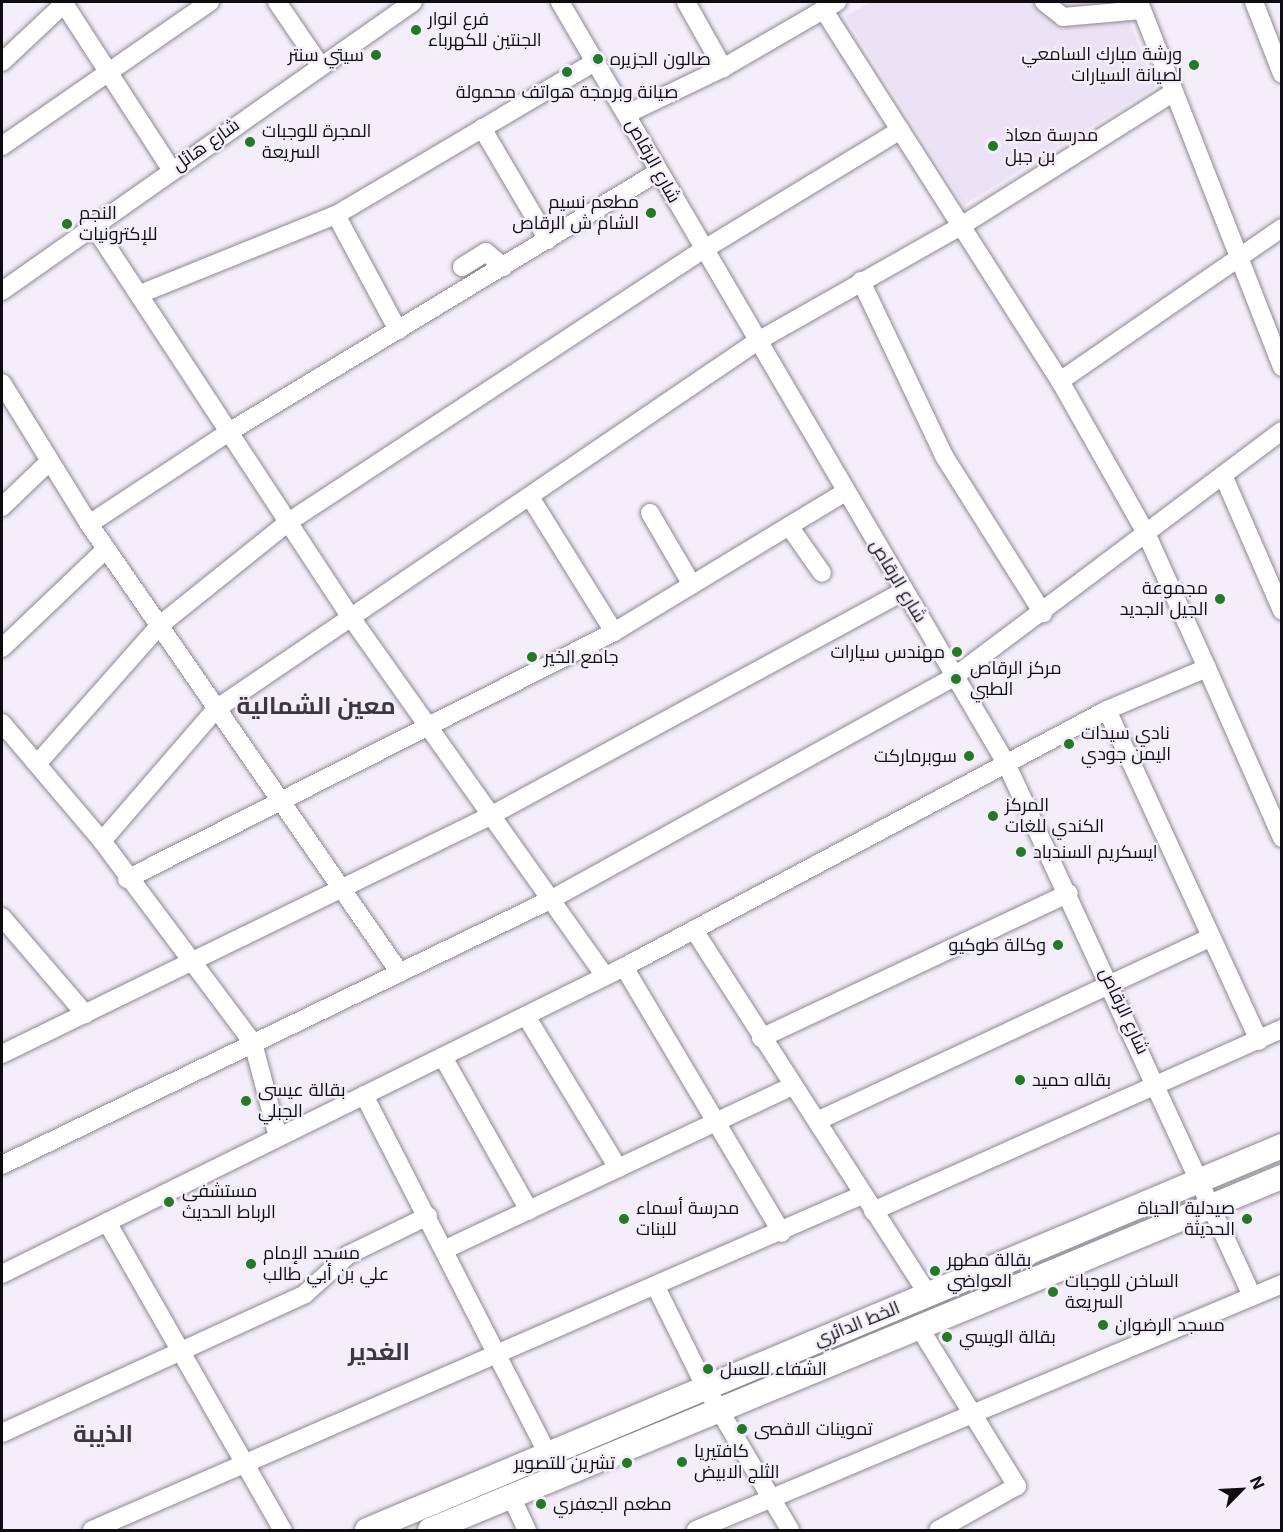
<!DOCTYPE html>
<meta charset="utf-8">
<style>
body{margin:0}
#map{position:relative;width:1283px;height:1532px;overflow:hidden;background:#f4eefa;font-family:Inter,Cairo,sans-serif}
div>[style]{position:absolute}
.built>*{inset:0;background:#ece2f5}
.roads{filter:drop-shadow(0 0 2px #8e8893) drop-shadow(0 0 2px #8e8893)}
.minor>*{height:18px;margin:-9px;padding:0 9px;transform-origin:9px;border-radius:9px;background:#fff}
.major>*{height:24px;margin:-12px;padding:0 12px;transform-origin:12px;border-radius:12px;background:#fff}
.dots>*{width:16px;height:16px;translate:-50% -50%;box-sizing:border-box;border:3px solid #f4eefa;border-radius:50%}
span{translate:-50% -50%;white-space:nowrap;text-align:center;line-height:1.15;-webkit-text-stroke:4.5px #f4eefa;paint-order:stroke}
.poi-label{font-size:18px;color:#0e0c10}
.left{translate:0 -50%;text-align:left}
.right{translate:-100% -50%;text-align:right}
.street-label{font-size:18px;color:#0e0c10}
.district-label{font-size:24px;color:#3c3841;font-weight:700}
.frame{position:absolute;inset:0;border:3px solid #0e0c10;pointer-events:none}
.north{position:absolute;left:1211px;top:1460px;width:60px;height:60px;-webkit-text-stroke:4px #f4eefa;paint-order:stroke;rotate:66deg;font-size:16px;font-weight:700;line-height:24px;text-align:center;color:#0e0c10}
.north::after{content:'';display:block;margin:auto;width:21px;height:27px;background:#0e0c10;clip-path:polygon(50% 0,100% 100%,50% 72%,0 100%)}
</style>
<div id="map">
<div class="built">
<i style="clip-path:polygon(871px 2px,1122px 2px,1155px 87px,964px 205px,845px 16px)"></i>
</div>
<div class="roads">
<div class="minor">
<i style="left:63px;top:2px;width:199px;rotate:57.1deg"></i>
<i style="left:277px;top:2px;width:76px;rotate:55.7deg"></i>
<i style="left:560px;top:2px;width:882px;rotate:59.63deg"></i>
<i style="left:1006px;top:763px;width:587px;rotate:65.22deg"></i>
<i style="left:686px;top:2px;width:76px;rotate:60.7deg"></i>
<i style="left:1044px;top:2px;width:24px;rotate:38deg"></i>
<i style="left:1063px;top:17px;width:79px;rotate:-5.1deg"></i>
<i style="left:1139px;top:2px;width:392px;rotate:68.6deg"></i>
<i style="left:1254px;top:2px;width:77px;rotate:68.7deg"></i>
<i style="left:823px;top:9px;width:441px;rotate:57.5deg"></i>
<i style="left:1060px;top:381px;width:175px;rotate:60.5deg"></i>
<i style="left:1146px;top:533px;width:148px;rotate:65.7deg"></i>
<i style="left:2px;top:62px;width:88px;rotate:-43.2deg"></i>
<i style="left:627px;top:114px;width:106px;rotate:-25.6deg"></i>
<i style="left:723px;top:68px;width:132px;rotate:-30.1deg"></i>
<i style="left:482px;top:128px;width:130px;rotate:59.5deg"></i>
<i style="left:2px;top:146px;width:253px;rotate:-34.7deg"></i>
<i style="left:336px;top:215px;width:131px;rotate:61.7deg"></i>
<i style="left:93px;top:225px;width:468px;rotate:56.7deg"></i>
<i style="left:350px;top:616px;width:441px;rotate:54.7deg"></i>
<i style="left:462px;top:267px;width:28px;rotate:-32deg"></i>
<i style="left:486px;top:252px;width:23px;rotate:41deg"></i>
<i style="left:861px;top:281px;width:194px;rotate:64.6deg"></i>
<i style="left:944px;top:456px;width:186px;rotate:57.8deg"></i>
<i style="left:2px;top:291px;width:502px;rotate:-35.11deg"></i>
<i style="left:140px;top:294px;width:211px;rotate:-22deg"></i>
<i style="left:336px;top:215px;width:301px;rotate:-30.6deg"></i>
<i style="left:1060px;top:381px;width:270px;rotate:-34.6deg"></i>
<i style="left:2px;top:383px;width:166px;rotate:58.3deg"></i>
<i style="left:89px;top:524px;width:546px;rotate:55.29deg"></i>
<i style="left:1223px;top:475px;width:148px;rotate:66.5deg"></i>
<i style="left:530px;top:497px;width:159px;rotate:58.1deg"></i>
<i style="left:2px;top:507px;width:66px;rotate:-43.8deg"></i>
<i style="left:650px;top:513px;width:83px;rotate:59.7deg"></i>
<i style="left:89px;top:524px;width:168px;rotate:-33.3deg"></i>
<i style="left:229px;top:432px;width:502px;rotate:-31.22deg"></i>
<i style="left:789px;top:526px;width:57px;rotate:54.9deg"></i>
<i style="left:2px;top:648px;width:144px;rotate:-43.6deg"></i>
<i style="left:1107px;top:710px;width:364px;rotate:65.3deg"></i>
<i style="left:2px;top:723px;width:155px;rotate:49.7deg"></i>
<i style="left:102px;top:841px;width:252px;rotate:53.2deg"></i>
<i style="left:253px;top:1043px;width:97px;rotate:75.1deg"></i>
<i style="left:37px;top:764px;width:186px;rotate:-48.5deg"></i>
<i style="left:160px;top:625px;width:166px;rotate:-38.7deg"></i>
<i style="left:290px;top:521px;width:494px;rotate:-33.3deg"></i>
<i style="left:703px;top:250px;width:231px;rotate:-31.3deg"></i>
<i style="left:102px;top:841px;width:174px;rotate:-49.2deg"></i>
<i style="left:216px;top:709px;width:653px;rotate:-34.2deg"></i>
<i style="left:756px;top:342px;width:236px;rotate:-29.5deg"></i>
<i style="left:961px;top:226px;width:249px;rotate:-32.2deg"></i>
<i style="left:127px;top:879px;width:546px;rotate:-26.89deg"></i>
<i style="left:614px;top:632px;width:270px;rotate:-31.2deg"></i>
<i style="left:2px;top:917px;width:128px;rotate:49.4deg"></i>
<i style="left:694px;top:930px;width:434px;rotate:57.3deg"></i>
<i style="left:624px;top:967px;width:309px;rotate:59.3deg"></i>
<i style="left:526px;top:1016px;width:178px;rotate:58.8deg"></i>
<i style="left:761px;top:1038px;width:340px;rotate:-25.2deg"></i>
<i style="left:2px;top:1054px;width:541px;rotate:-26deg"></i>
<i style="left:488px;top:817px;width:473px;rotate:-28.5deg"></i>
<i style="left:443px;top:1057px;width:176px;rotate:60.7deg"></i>
<i style="left:364px;top:1095px;width:403px;rotate:62.9deg"></i>
<i style="left:817px;top:1121px;width:433px;rotate:-25deg"></i>
<i style="left:2px;top:1165px;width:609px;rotate:-25.81deg"></i>
<i style="left:550px;top:900px;width:461px;rotate:-28.9deg"></i>
<i style="left:954px;top:677px;width:410px;rotate:-36.9deg"></i>
<i style="left:873px;top:1211px;width:448px;rotate:-24deg"></i>
<i style="left:107px;top:1222px;width:355px;rotate:60.3deg"></i>
<i style="left:446px;top:1249px;width:382px;rotate:-25.2deg"></i>
<i style="left:2px;top:1274px;width:694px;rotate:-26.27deg"></i>
<i style="left:624px;top:967px;width:547px;rotate:-28.02deg"></i>
<i style="left:1107px;top:710px;width:108px;rotate:-22.8deg"></i>
<i style="left:1207px;top:668px;width:186px;rotate:66.2deg"></i>
<i style="left:656px;top:1287px;width:110px;rotate:63.7deg"></i>
<i style="left:705px;top:1386px;width:167px;rotate:59.4deg"></i>
<i style="left:919px;top:1327px;width:187px;rotate:58.4deg"></i>
<i style="left:1017px;top:1486px;width:90px;rotate:150.9deg"></i>
<i style="left:2px;top:1433px;width:333px;rotate:-24.6deg"></i>
<i style="left:305px;top:1294px;width:58px;rotate:-42.2deg"></i>
<i style="left:348px;top:1255px;width:89px;rotate:-26deg"></i>
<i style="left:511px;top:1496px;width:38px;rotate:65deg"></i>
<i style="left:92px;top:1530px;width:840px;rotate:-23.51deg"></i>
<i style="left:696px;top:1530px;width:636px;rotate:-22.77deg"></i>
</div>
<div class="major">
<i style="left:367px;top:1530px;width:992px;rotate:-22.77deg"></i>
<i style="left:430px;top:1530px;width:922px;rotate:-22.51deg"></i>
</div>
</div>
<div class="dots">
<i style="left:416px;top:30px;background:#237925"></i>
<i style="left:376px;top:55px;background:#237925"></i>
<i style="left:598px;top:59px;background:#237925"></i>
<i style="left:1194px;top:65px;background:#237925"></i>
<i style="left:567px;top:72px;background:#237925"></i>
<i style="left:250px;top:142px;background:#237925"></i>
<i style="left:993px;top:146px;background:#237925"></i>
<i style="left:651px;top:213px;background:#237925"></i>
<i style="left:67px;top:224px;background:#237925"></i>
<i style="left:1220px;top:599px;background:#237925"></i>
<i style="left:957px;top:652px;background:#237925"></i>
<i style="left:532px;top:657px;background:#237925"></i>
<i style="left:956px;top:679px;background:#237925"></i>
<i style="left:1069px;top:744px;background:#237925"></i>
<i style="left:969px;top:756px;background:#237925"></i>
<i style="left:993px;top:816px;background:#237925"></i>
<i style="left:1021px;top:852px;background:#237925"></i>
<i style="left:1058px;top:945px;background:#237925"></i>
<i style="left:1020px;top:1080px;background:#237925"></i>
<i style="left:246px;top:1101px;background:#237925"></i>
<i style="left:169px;top:1202px;background:#237925"></i>
<i style="left:624px;top:1219px;background:#237925"></i>
<i style="left:1247px;top:1219px;background:#237925"></i>
<i style="left:251px;top:1264px;background:#237925"></i>
<i style="left:935px;top:1271px;background:#237925"></i>
<i style="left:1053px;top:1292px;background:#237925"></i>
<i style="left:1103px;top:1325px;background:#237925"></i>
<i style="left:947px;top:1337px;background:#237925"></i>
<i style="left:708px;top:1369px;background:#237925"></i>
<i style="left:742px;top:1429px;background:#237925"></i>
<i style="left:682px;top:1462px;background:#237925"></i>
<i style="left:627px;top:1463px;background:#237925"></i>
<i style="left:541px;top:1504px;background:#237925"></i>
</div>
<div class="poi-label">
<span class="left" style="left:428px;top:30px">فرع انوار<br>الجنتين للكهرباء</span>
<span class="right" style="left:364px;top:55px">سيتي سنتر</span>
<span class="right" style="left:1182px;top:65px">ورشة مبارك السامعي<br>لصيانة السيارات</span>
<span class="left" style="left:610px;top:59px">صالون الجزيره</span>
<span style="left:567px;top:92px">صيانة وبرمجة هواتف محمولة</span>
<span class="left" style="left:262px;top:142px">المجرة للوجبات<br>السريعة</span>
<span class="left" style="left:1005px;top:146px">مدرسة معاذ<br>بن جبل</span>
<span class="right" style="left:639px;top:213px">مطعم نسيم<br>الشام ش الرقاص</span>
<span class="left" style="left:79px;top:224px">النجم<br>للإكترونيات</span>
<span class="right" style="left:1208px;top:599px">مجموعة<br>الجيل الجديد</span>
<span class="right" style="left:945px;top:652px">مهندس سيارات</span>
<span class="left" style="left:544px;top:657px">جامع الخير</span>
<span class="left" style="left:970px;top:679px">مركز الرقاص<br>الطبي</span>
<span class="left" style="left:1081px;top:744px">نادي سيدات<br>اليمن جودي</span>
<span class="right" style="left:957px;top:756px">سوبرماركت</span>
<span class="left" style="left:1005px;top:816px">المركز<br>الكندي للغات</span>
<span class="left" style="left:1033px;top:852px">ايسكريم السندباد</span>
<span class="right" style="left:1046px;top:945px">وكالة طوكيو</span>
<span class="left" style="left:1032px;top:1080px">بقاله حميد</span>
<span class="left" style="left:258px;top:1101px">بقالة عيسى<br>الجبلي</span>
<span class="left" style="left:182px;top:1202px">مستشفى<br>الرباط الحديث</span>
<span class="left" style="left:636px;top:1219px">مدرسة أسماء<br>للبنات</span>
<span class="right" style="left:1235px;top:1219px">صيدلية الحياة<br>الحديثة</span>
<span class="left" style="left:263px;top:1264px">مسجد الإمام<br>علي بن أبي طالب</span>
<span class="left" style="left:947px;top:1271px">بقالة مطهر<br>العواضي</span>
<span class="left" style="left:1065px;top:1292px">الساخن للوجبات<br>السريعة</span>
<span class="left" style="left:1115px;top:1325px">مسجد الرضوان</span>
<span class="left" style="left:959px;top:1337px">بقالة الويسي</span>
<span class="left" style="left:720px;top:1369px">الشفاء للعسل</span>
<span class="left" style="left:754px;top:1429px">تموينات الاقصى</span>
<span class="left" style="left:694px;top:1462px">كافتيريا<br>الثلج الابيض</span>
<span class="right" style="left:615px;top:1463px">تشرين للتصوير</span>
<span class="left" style="left:553px;top:1504px">مطعم الجعفري</span>
</div>
<div class="street-label">
<span style="left:206px;top:145px;rotate:-35deg">شارع هائل</span>
<span style="left:653px;top:161px;rotate:61deg">شارع الرقاص</span>
<span style="left:898px;top:581px;rotate:59deg">شارع الرقاص</span>
<span style="left:1124px;top:1011px;rotate:65deg">شارع الرقاص</span>
<span style="left:857px;top:1324px;rotate:-22deg">الخط الدائري</span>
</div>
<div class="district-label">
<span style="left:316px;top:706px">معين الشمالية</span>
<span style="left:379px;top:1352px">الغدير</span>
<span style="left:103px;top:1434px">الذيبة</span>
</div>
<div class="frame"></div>
<div class="north">N</div>
</div>
